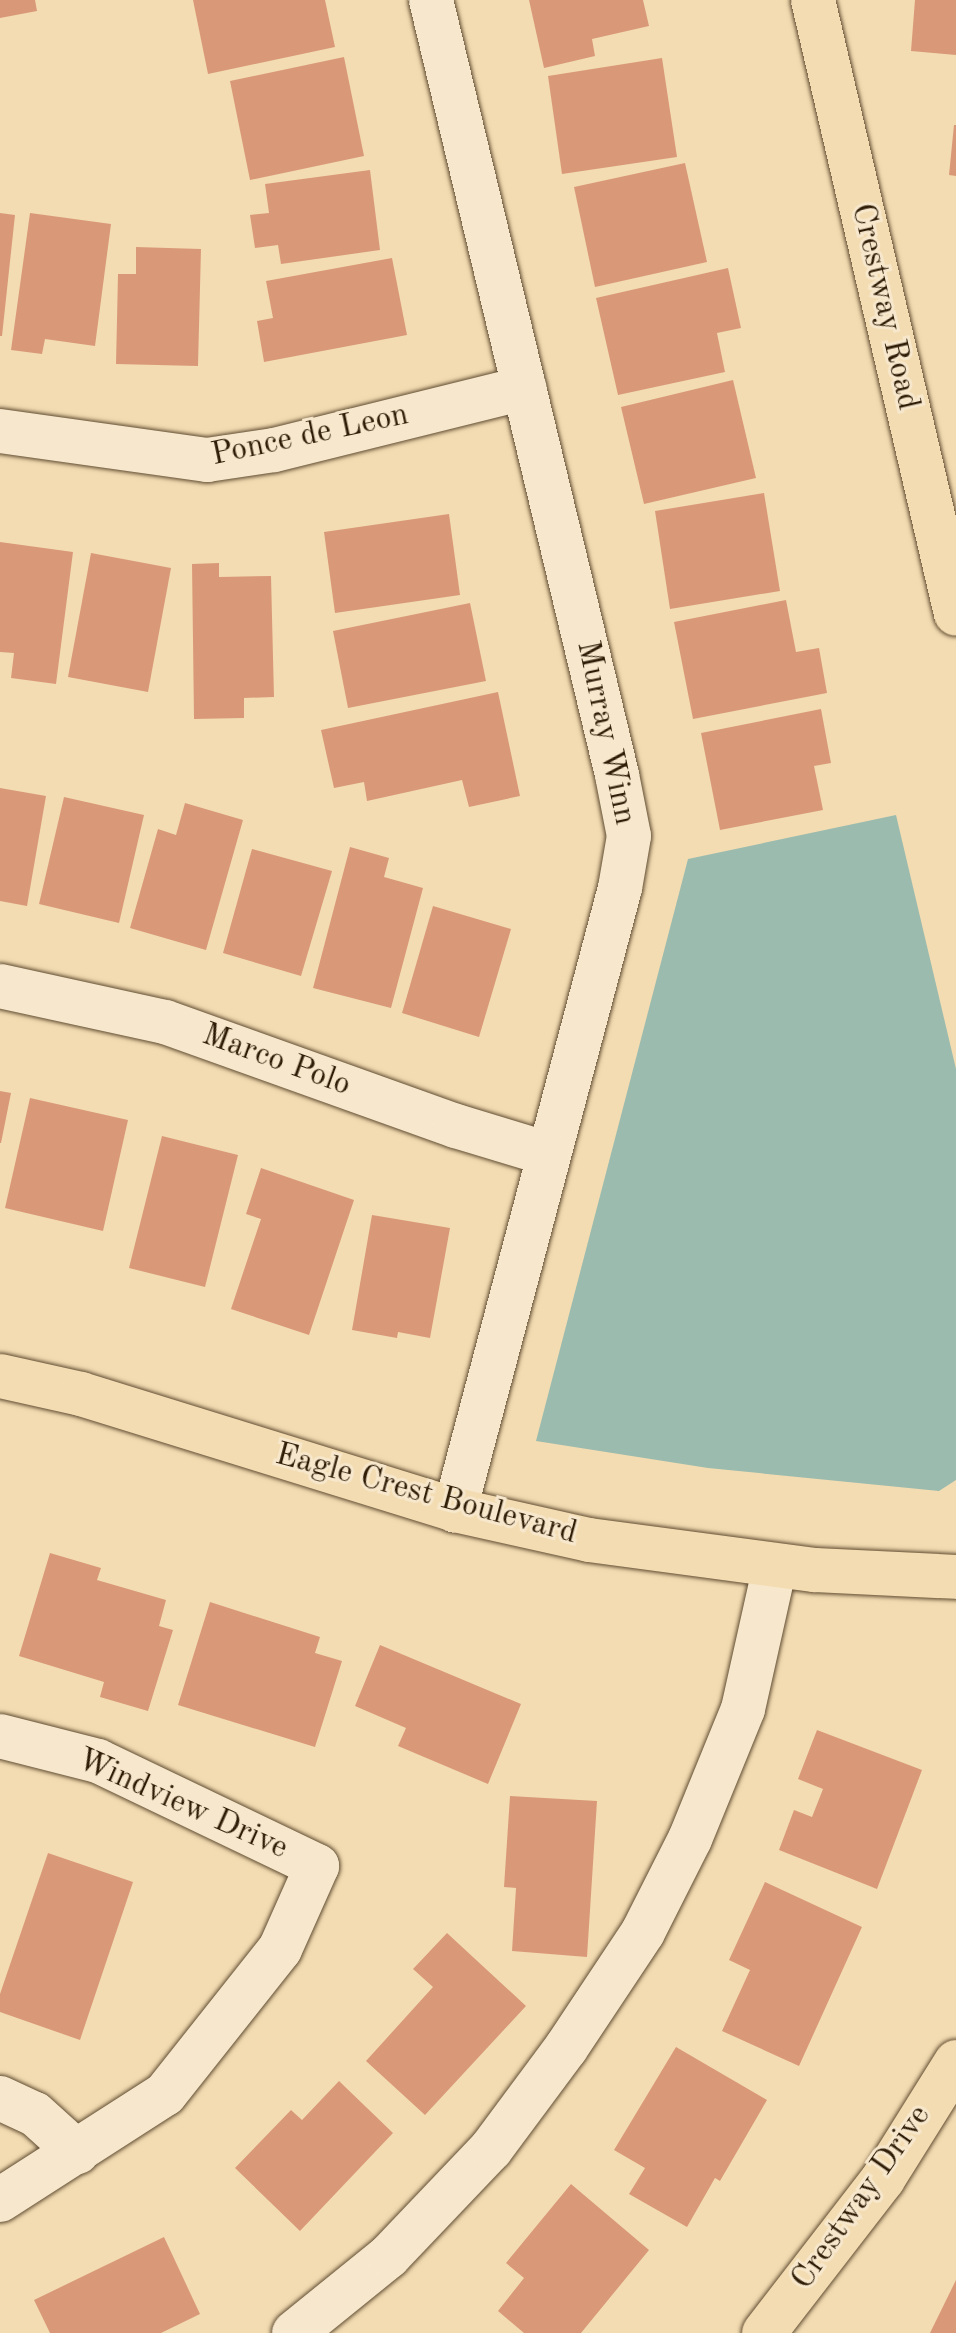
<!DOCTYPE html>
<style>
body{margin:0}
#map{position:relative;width:956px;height:2333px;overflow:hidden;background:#f3dcb2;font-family:"Old Standard TT",serif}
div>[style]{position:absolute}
.water>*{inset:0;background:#9bbbae}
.building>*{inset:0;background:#d99978}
.roads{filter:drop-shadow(0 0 2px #604c32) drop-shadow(0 0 2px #604c32)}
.minor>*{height:44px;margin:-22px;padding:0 22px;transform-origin:22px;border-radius:22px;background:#f7e8cd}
.major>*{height:44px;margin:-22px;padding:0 22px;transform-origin:22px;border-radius:22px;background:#f3dcb2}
span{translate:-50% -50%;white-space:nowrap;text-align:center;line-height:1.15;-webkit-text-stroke:6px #f7e8cd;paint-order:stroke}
.street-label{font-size:32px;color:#2f1c07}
</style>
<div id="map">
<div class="water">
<i style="clip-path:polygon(896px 815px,956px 1069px,956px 1480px,939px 1491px,708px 1468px,536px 1441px,688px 859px)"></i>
</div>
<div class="building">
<i style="clip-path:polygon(0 0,35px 0,37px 11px,0 18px)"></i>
<i style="clip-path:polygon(193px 0,325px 0,335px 47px,208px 74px)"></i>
<i style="clip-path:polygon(529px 0,643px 0,649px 26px,592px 39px,595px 56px,544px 68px)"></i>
<i style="clip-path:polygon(915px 0,956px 0,956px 55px,911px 51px)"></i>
<i style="clip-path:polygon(344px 57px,364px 156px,250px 180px,230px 81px)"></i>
<i style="clip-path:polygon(662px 58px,677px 157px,562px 174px,548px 76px)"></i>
<i style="clip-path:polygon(954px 125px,956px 125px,956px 176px,949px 175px)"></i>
<i style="clip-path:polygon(685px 163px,707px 262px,595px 287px,574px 187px)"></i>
<i style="clip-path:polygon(370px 170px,380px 250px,281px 264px,278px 245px,255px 248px,250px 215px,269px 213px,265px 184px)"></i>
<i style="clip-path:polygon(0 213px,15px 215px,2px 336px,0 336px)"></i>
<i style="clip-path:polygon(30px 213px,111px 224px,95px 346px,45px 339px,42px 354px,11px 350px)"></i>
<i style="clip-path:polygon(136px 247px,201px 249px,198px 366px,116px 364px,118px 274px,136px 274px)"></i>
<i style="clip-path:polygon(392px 258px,407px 335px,264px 362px,257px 321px,273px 318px,266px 281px)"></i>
<i style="clip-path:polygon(728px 268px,741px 328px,717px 333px,725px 372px,618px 395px,596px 298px)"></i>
<i style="clip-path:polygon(733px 380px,756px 478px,644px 504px,621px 407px)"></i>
<i style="clip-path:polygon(764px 493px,780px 591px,670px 609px,655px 511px)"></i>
<i style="clip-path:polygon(449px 514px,460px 595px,335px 613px,324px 532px)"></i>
<i style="clip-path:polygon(0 542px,73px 552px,56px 684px,11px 678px,14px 653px,0 652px)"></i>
<i style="clip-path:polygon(91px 553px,171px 568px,148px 692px,68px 677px)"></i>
<i style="clip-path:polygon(219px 563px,219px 577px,271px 576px,274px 697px,244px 698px,244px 718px,194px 719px,192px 564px)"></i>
<i style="clip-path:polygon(786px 600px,796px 652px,819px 648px,827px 693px,693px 719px,674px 622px)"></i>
<i style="clip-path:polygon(470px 603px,486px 681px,348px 708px,333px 631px)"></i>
<i style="clip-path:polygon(498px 692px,520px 796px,469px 807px,462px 780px,367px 801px,364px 782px,334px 788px,321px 730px)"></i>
<i style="clip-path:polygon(821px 709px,831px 763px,814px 766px,823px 810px,720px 830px,701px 733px)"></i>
<i style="clip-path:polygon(0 788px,46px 796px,27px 906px,0 901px)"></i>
<i style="clip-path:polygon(64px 797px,144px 815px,119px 923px,39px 904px)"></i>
<i style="clip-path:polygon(185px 803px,243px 820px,206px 950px,130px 928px,158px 829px,176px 835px)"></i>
<i style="clip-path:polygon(350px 847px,389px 858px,384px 877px,423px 888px,391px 1008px,313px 988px)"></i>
<i style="clip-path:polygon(252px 849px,332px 871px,301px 976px,223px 953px)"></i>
<i style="clip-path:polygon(433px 906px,511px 929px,479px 1037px,402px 1013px)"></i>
<i style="clip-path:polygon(0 1091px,11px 1093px,1px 1143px,0 1143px)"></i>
<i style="clip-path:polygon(30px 1098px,128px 1120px,103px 1231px,5px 1208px)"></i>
<i style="clip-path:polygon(162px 1136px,238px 1155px,205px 1287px,129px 1268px)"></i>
<i style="clip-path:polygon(261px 1168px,354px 1200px,309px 1335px,231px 1309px,261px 1219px,246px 1214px)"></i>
<i style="clip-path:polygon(372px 1215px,450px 1228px,430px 1338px,398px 1332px,397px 1338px,352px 1330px)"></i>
<i style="clip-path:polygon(50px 1553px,101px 1568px,97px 1580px,166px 1600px,159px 1626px,173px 1630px,148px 1711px,100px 1697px,104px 1682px,19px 1656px)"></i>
<i style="clip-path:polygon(210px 1602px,320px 1637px,315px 1653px,342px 1661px,315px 1747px,178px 1705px)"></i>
<i style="clip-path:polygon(380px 1645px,521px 1704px,488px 1784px,398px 1746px,406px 1728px,355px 1706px)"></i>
<i style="clip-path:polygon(817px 1730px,922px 1770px,877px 1889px,779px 1850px,794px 1810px,812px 1817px,823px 1789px,798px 1779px)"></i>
<i style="clip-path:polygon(510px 1796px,597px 1801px,587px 1957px,512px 1951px,516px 1888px,504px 1887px)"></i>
<i style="clip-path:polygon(48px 1853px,133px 1882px,80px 2040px,0 2012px,0 1994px)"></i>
<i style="clip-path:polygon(765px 1882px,862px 1927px,799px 2066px,722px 2031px,750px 1970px,729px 1960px)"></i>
<i style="clip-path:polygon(447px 1933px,526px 2006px,425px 2115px,366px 2061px,433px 1987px,413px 1969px)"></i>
<i style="clip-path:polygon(676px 2047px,767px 2100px,720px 2181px,715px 2178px,687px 2227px,629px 2194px,645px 2168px,614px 2150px)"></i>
<i style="clip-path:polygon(339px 2081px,393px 2133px,300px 2231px,235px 2168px,291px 2110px,302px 2120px)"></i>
<i style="clip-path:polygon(571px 2184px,649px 2250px,581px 2333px,524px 2333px,498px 2311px,524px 2278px,506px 2263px)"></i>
<i style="clip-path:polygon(164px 2237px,200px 2314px,161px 2333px,50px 2333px,34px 2300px)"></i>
<i style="clip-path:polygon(956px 2280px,956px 2333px,930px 2333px)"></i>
</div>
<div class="roads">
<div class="minor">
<i style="left:431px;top:0;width:797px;rotate:76.5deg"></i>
<i style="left:617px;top:775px;width:62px;rotate:78.9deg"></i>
<i style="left:629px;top:836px;width:53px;rotate:99.8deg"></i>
<i style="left:620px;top:888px;width:644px;rotate:104.86deg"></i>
<i style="left:0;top:431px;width:209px;rotate:8deg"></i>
<i style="left:207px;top:460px;width:68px;rotate:-8.5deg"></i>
<i style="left:274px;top:450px;width:258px;rotate:-13.9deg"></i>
<i style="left:0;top:986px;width:169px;rotate:12.3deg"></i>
<i style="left:165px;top:1022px;width:309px;rotate:19.7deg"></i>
<i style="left:456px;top:1126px;width:96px;rotate:16.9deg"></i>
<i style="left:0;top:1736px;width:101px;rotate:14.3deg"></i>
<i style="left:98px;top:1761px;width:243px;rotate:25.6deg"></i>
<i style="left:317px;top:1866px;width:91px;rotate:114deg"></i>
<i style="left:280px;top:1949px;width:185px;rotate:128.4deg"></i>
<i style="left:165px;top:2094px;width:196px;rotate:147.3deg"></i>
<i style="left:0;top:2098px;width:38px;rotate:25deg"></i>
<i style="left:35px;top:2114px;width:57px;rotate:42.1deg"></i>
<i style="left:294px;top:2333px;width:122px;rotate:-39deg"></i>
<i style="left:389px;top:2256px;width:148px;rotate:-46.4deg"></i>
<i style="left:491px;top:2149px;width:126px;rotate:-53.4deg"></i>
<i style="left:566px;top:2048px;width:139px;rotate:-56.4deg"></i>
<i style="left:643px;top:1932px;width:104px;rotate:-63.2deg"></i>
<i style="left:690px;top:1839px;width:140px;rotate:-67.8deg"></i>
<i style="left:743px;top:1709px;width:147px;rotate:-77.4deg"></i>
</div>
<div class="major">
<i style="left:813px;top:0;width:630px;rotate:76.89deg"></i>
<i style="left:0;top:1376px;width:83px;rotate:12.5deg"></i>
<i style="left:81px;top:1394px;width:392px;rotate:17.2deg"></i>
<i style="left:455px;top:1510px;width:137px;rotate:12.6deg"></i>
<i style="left:589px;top:1540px;width:228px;rotate:7.6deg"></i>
<i style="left:815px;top:1570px;width:141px;rotate:2.8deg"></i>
<i style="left:764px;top:2333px;width:195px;rotate:-52.3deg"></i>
<i style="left:883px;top:2179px;width:138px;rotate:-58deg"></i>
</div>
</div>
<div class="street-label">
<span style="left:884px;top:307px;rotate:77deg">Crestway Road</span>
<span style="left:310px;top:436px;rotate:-12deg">Ponce de Leon</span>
<span style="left:605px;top:733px;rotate:78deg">Murray Winn</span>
<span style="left:276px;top:1061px;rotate:20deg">Marco Polo</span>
<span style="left:426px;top:1495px;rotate:15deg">Eagle Crest Boulevard</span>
<span style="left:182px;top:1805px;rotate:24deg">Windview Drive</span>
<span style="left:862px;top:2198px;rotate:-55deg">Crestway Drive</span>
</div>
</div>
